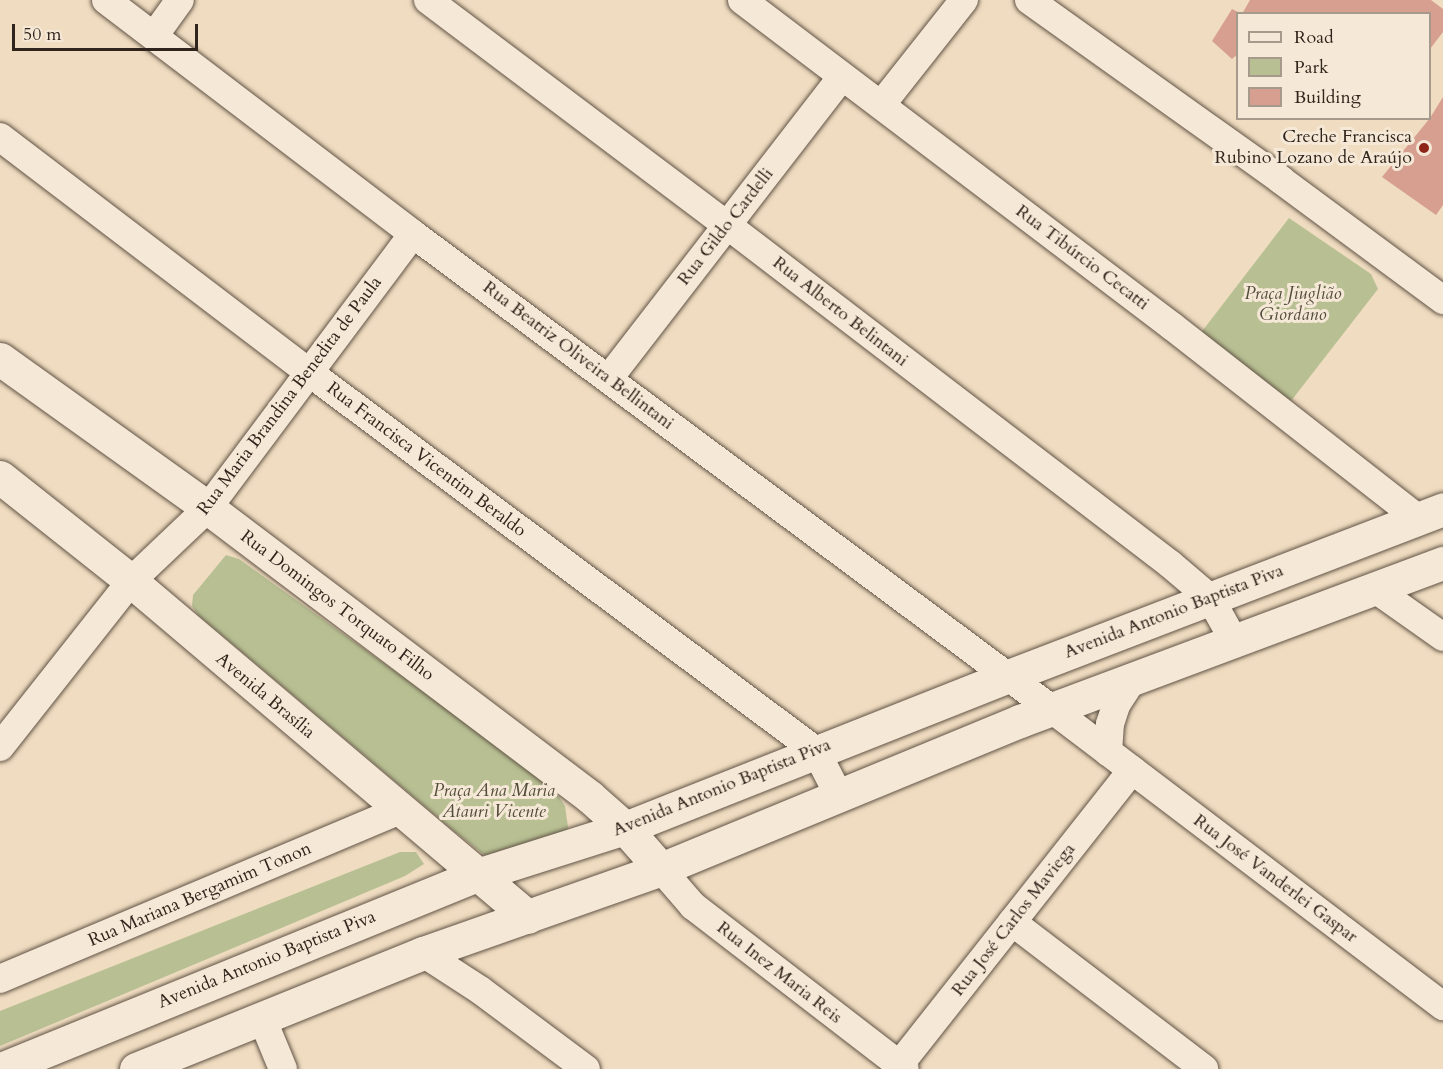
<!DOCTYPE html>
<meta charset="utf-8">
<style>
body{margin:0}
#map{position:relative;width:1443px;height:1069px;overflow:hidden;background:#f0dcc0;font-family:Cardo,serif}
div>[style]{position:absolute}
.green>*{inset:0;background:#b8c093}
.building>*{inset:0;background:#d79f8f}
.roads{filter:drop-shadow(0 0 2px #605345) drop-shadow(0 0 2px #605345)}
.minor>*{height:28px;margin:-14px;padding:0 14px;transform-origin:14px;border-radius:14px;background:#f5e8d6}
.secondary>*{height:33px;margin:-16.5px;padding:0 16.5px;transform-origin:16.5px;border-radius:16.5px;background:#f5e8d6}
.dots>*{width:16px;height:16px;translate:-50% -50%;box-sizing:border-box;border:3px solid #f5e8d6;border-radius:50%}
span{translate:-50% -50%;white-space:nowrap;text-align:center;line-height:1.15;-webkit-text-stroke:6px #f5e8d6;paint-order:stroke}
.poi-label{font-size:18px;color:#30251c}
.right{translate:-100% -50%;text-align:right}
.street-label{font-size:18px;color:#30251c}
.park-label{font-size:18px;color:#524c3a;font-style:italic}
.legend{position:absolute;left:1236px;top:12px;width:195px;height:108px;box-sizing:border-box;background:#f5e8d6;border:2px solid #a69a8c;margin:0;padding:8px 10px;list-style:none;font-size:18px;color:#30251c}
.legend li{display:flex;align-items:center;gap:12px;height:30px}
.legend b{width:30px;border:2px solid #a69a8c}
.scale{position:absolute;left:12px;top:24px;width:186px;height:27px;box-sizing:border-box;border:3px solid #30251c;border-top:0;padding-left:8px;font-size:18px;line-height:21px;white-space:nowrap;color:#30251c;-webkit-text-stroke:4px #f5e8d6;paint-order:stroke}
</style>
<div id="map">
<div class="green">
<i style="clip-path:polygon(1289px 218px,1371px 274px,1378px 289px,1291px 401px,1200px 334px)"></i>
<i style="clip-path:polygon(226px 555px,239px 559px,535px 772px,555px 791px,565px 806px,568px 827px,564px 837px,487px 857px,454px 831px,198px 615px,192px 606px,193px 595px)"></i>
<i style="clip-path:polygon(400px 852px,416px 852px,424px 864px,405px 876px,0 1046px,0 1011px)"></i>
</div>
<div class="building">
<i style="clip-path:polygon(1250px 0,1431px 0,1443px 9px,1443px 32px,1430px 49px,1430px 14px,1242px 14px)"></i>
<i style="clip-path:polygon(1232px 9px,1238px 12px,1238px 54px,1232px 59px,1212px 41px)"></i>
<i style="clip-path:polygon(1443px 97px,1443px 205px,1436px 215px,1382px 177px,1430px 118px)"></i>
</div>
<div class="roads">
<div class="minor">
<i style="left:106px;top:0;width:386px;rotate:37.3deg"></i>
<i style="left:413px;top:234px;width:798px;rotate:36.64deg"></i>
<i style="left:1053px;top:710px;width:490px;rotate:37.2deg"></i>
<i style="left:428px;top:0;width:374px;rotate:37deg"></i>
<i style="left:727px;top:225px;width:558px;rotate:37.42deg"></i>
<i style="left:1170px;top:564px;width:52px;rotate:40.4deg"></i>
<i style="left:1210px;top:598px;width:49px;rotate:60.8deg"></i>
<i style="left:742px;top:0;width:541px;rotate:37.19deg"></i>
<i style="left:1173px;top:327px;width:312px;rotate:38deg"></i>
<i style="left:1029px;top:0;width:310px;rotate:35.5deg"></i>
<i style="left:1281px;top:180px;width:202px;rotate:36.5deg"></i>
<i style="left:154px;top:36px;width:44px;rotate:-54.2deg"></i>
<i style="left:881px;top:105px;width:134px;rotate:-51.7deg"></i>
<i style="left:0;top:137px;width:390px;rotate:37.3deg"></i>
<i style="left:310px;top:373px;width:632px;rotate:36.76deg"></i>
<i style="left:816px;top:751px;width:48px;rotate:62.9deg"></i>
<i style="left:609px;top:378px;width:381px;rotate:-52.3deg"></i>
<i style="left:1375px;top:589px;width:83px;rotate:35.2deg"></i>
<i style="left:0;top:747px;width:211px;rotate:-51.7deg"></i>
<i style="left:131px;top:581px;width:106px;rotate:-43.5deg"></i>
<i style="left:208px;top:508px;width:342px;rotate:-53.2deg"></i>
<i style="left:1108px;top:752px;width:28px;rotate:-86deg"></i>
<i style="left:1110px;top:724px;width:20px;rotate:-72deg"></i>
<i style="left:1116px;top:705px;width:30px;rotate:-57deg"></i>
<i style="left:661px;top:869px;width:49px;rotate:49.1deg"></i>
<i style="left:693px;top:906px;width:267px;rotate:37.6deg"></i>
<i style="left:1012px;top:922px;width:242px;rotate:37.4deg"></i>
<i style="left:423px;top:953px;width:68px;rotate:33deg"></i>
<i style="left:480px;top:990px;width:132px;rotate:36.7deg"></i>
<i style="left:0;top:979px;width:435px;rotate:-22.9deg"></i>
<i style="left:262px;top:1018px;width:55px;rotate:67.6deg"></i>
<i style="left:896px;top:1069px;width:381px;rotate:-51.7deg"></i>
</div>
<div class="secondary">
<i style="left:0;top:359px;width:256px;rotate:35.6deg"></i>
<i style="left:208px;top:508px;width:479px;rotate:37.1deg"></i>
<i style="left:590px;top:797px;width:47px;rotate:41.5deg"></i>
<i style="left:625px;top:828px;width:55px;rotate:48.7deg"></i>
<i style="left:0;top:477px;width:167px;rotate:38.4deg"></i>
<i style="left:131px;top:581px;width:520px;rotate:40.24deg"></i>
<i style="left:1px;top:1069px;width:514px;rotate:-22.17deg"></i>
<i style="left:477px;top:875px;width:155px;rotate:-17.6deg"></i>
<i style="left:625px;top:828px;width:410px;rotate:-21.6deg"></i>
<i style="left:1006px;top:677px;width:468px;rotate:-21deg"></i>
<i style="left:136px;top:1069px;width:310px;rotate:-22deg"></i>
<i style="left:423px;top:953px;width:252px;rotate:-19.4deg"></i>
<i style="left:661px;top:869px;width:388px;rotate:-22.4deg"></i>
<i style="left:1020px;top:721px;width:452px;rotate:-20.5deg"></i>
</div>
</div>
<div class="dots">
<i style="left:1424px;top:148px;background:#8f2418"></i>
</div>
<div class="poi-label">
<span class="right" style="left:1412px;top:148px">Creche Francisca<br>Rubino Lozano de Araújo</span>
</div>
<div class="street-label">
<span style="left:726px;top:227px;rotate:-52deg">Rua Gildo Cardelli</span>
<span style="left:1082px;top:258px;rotate:37deg">Rua Tibúrcio Cecatti</span>
<span style="left:840px;top:312px;rotate:38deg">Rua Alberto Belintani</span>
<span style="left:578px;top:356px;rotate:37deg">Rua Beatriz Oliveira Bellintani</span>
<span style="left:290px;top:396px;rotate:-53deg">Rua Maria Brandina Benedita de Paula</span>
<span style="left:426px;top:460px;rotate:37deg">Rua Francisca Vicentim Beraldo</span>
<span style="left:337px;top:606px;rotate:37deg">Rua Domingos Torquato Filho</span>
<span style="left:1174px;top:612px;rotate:-21deg">Avenida Antonio Baptista Piva</span>
<span style="left:265px;top:696px;rotate:40deg">Avenida Brasília</span>
<span style="left:722px;top:788px;rotate:-22deg">Avenida Antonio Baptista Piva</span>
<span style="left:1275px;top:879px;rotate:37deg">Rua José Vanderlei Gaspar</span>
<span style="left:200px;top:895px;rotate:-23deg">Rua Mariana Bergamim Tonon</span>
<span style="left:1014px;top:920px;rotate:-52deg">Rua José Carlos Maviega</span>
<span style="left:267px;top:960px;rotate:-22deg">Avenida Antonio Baptista Piva</span>
<span style="left:779px;top:973px;rotate:38deg">Rua Inez Maria Reis</span>
</div>
<div class="park-label">
<span style="left:1293px;top:305px">Praça Jiuglião<br>Giordano</span>
<span style="left:494px;top:802px">Praça Ana Maria<br>Atauri Vicente</span>
</div>
<ul class="legend">
<li><b style="height:8px;background:#f5e8d6"></b>Road</li>
<li><b style="height:16px;background:#b8c093"></b>Park</li>
<li><b style="height:16px;background:#d79f8f"></b>Building</li>
</ul>
<div class="scale">50 m</div>
</div>
